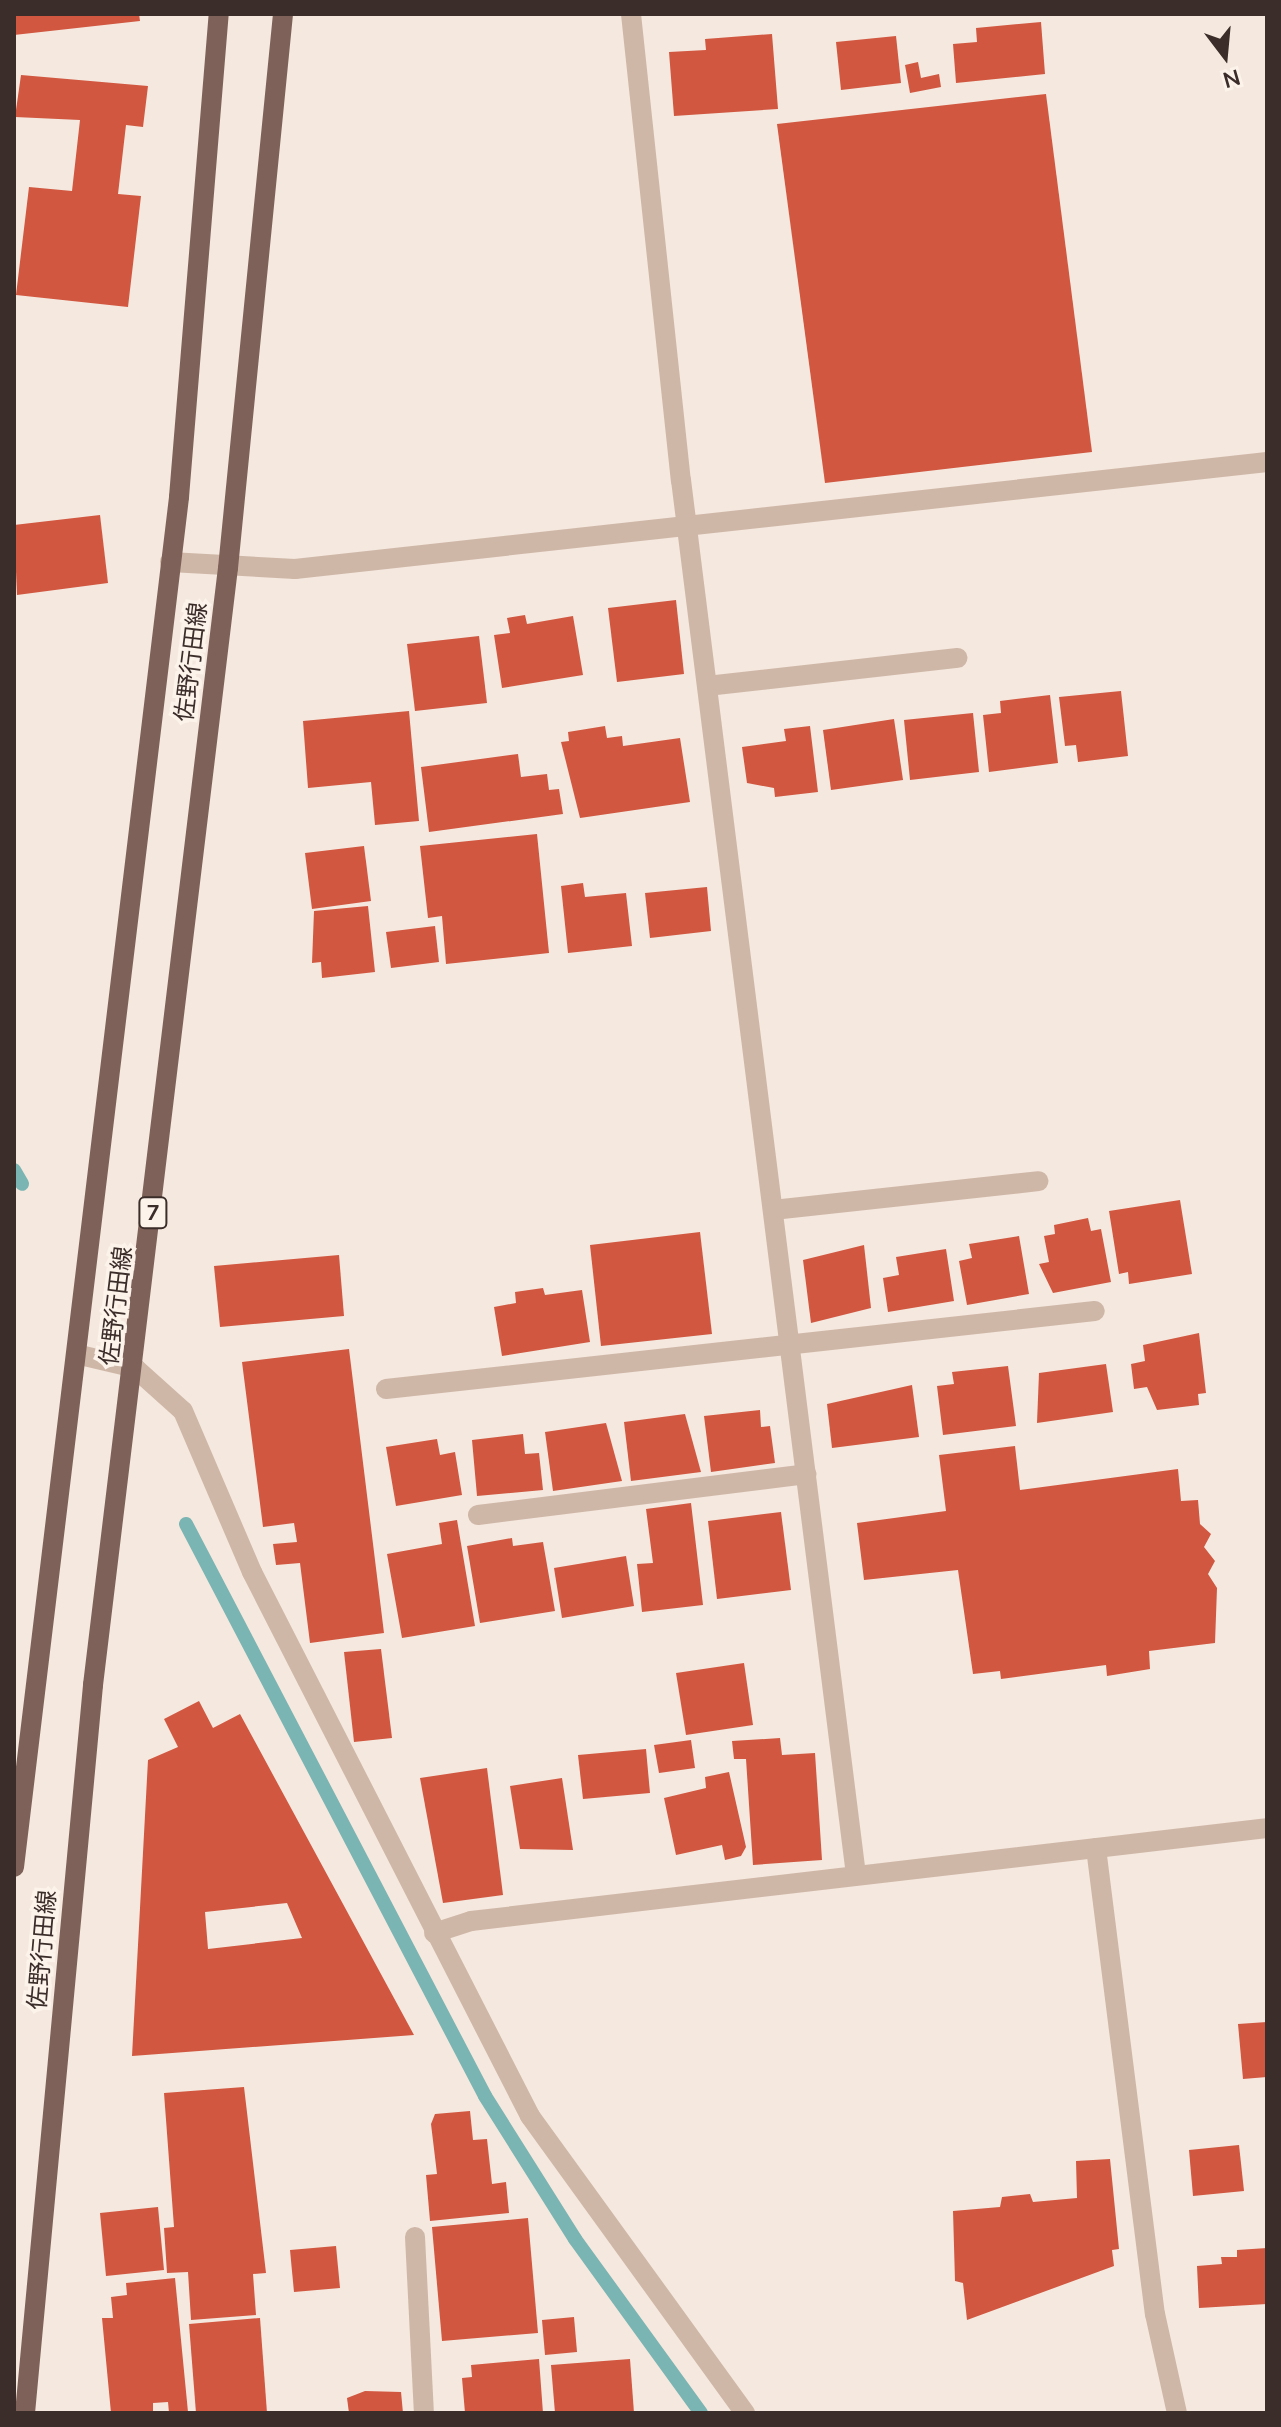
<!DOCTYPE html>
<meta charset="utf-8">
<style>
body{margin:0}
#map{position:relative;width:1281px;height:2427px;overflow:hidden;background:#f5e8de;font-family:Mulish,"Noto Sans JP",sans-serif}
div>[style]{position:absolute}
.stream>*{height:14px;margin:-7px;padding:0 7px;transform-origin:7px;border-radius:7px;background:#7ab5b3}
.building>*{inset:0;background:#d15740}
.service>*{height:20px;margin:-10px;padding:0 10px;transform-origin:10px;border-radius:10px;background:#cfb7a8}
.minor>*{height:20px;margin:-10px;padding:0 10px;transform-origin:10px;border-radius:10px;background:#cfb7a8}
.primary>*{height:20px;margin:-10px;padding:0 10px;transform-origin:10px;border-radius:10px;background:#7e6259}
span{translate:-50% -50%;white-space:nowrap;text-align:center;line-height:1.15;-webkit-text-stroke:7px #fcf3eb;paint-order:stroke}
.shield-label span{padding:2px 6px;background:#fcf3eb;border:2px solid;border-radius:6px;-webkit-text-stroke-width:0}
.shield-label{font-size:22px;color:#3b2d29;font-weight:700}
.street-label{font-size:24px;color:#3b2d29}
.frame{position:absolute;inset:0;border:16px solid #3b2d29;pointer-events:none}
.north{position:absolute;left:1185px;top:16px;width:80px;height:80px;-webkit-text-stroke:6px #fcf3eb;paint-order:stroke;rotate:164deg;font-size:22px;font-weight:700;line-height:32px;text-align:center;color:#3b2d29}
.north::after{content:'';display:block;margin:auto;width:28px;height:36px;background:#3b2d29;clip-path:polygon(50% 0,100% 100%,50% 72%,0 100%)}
</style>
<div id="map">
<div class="stream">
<i style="left:14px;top:1170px;width:16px;rotate:60deg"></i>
<i style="left:186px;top:1524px;width:645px;rotate:62.4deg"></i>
<i style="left:485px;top:2096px;width:169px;rotate:57.8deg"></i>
<i style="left:575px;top:2239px;width:215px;rotate:54.1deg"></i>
</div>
<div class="building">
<i style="clip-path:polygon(14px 14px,139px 14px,140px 21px,14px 35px)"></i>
<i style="clip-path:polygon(1041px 22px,1045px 74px,956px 83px,953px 44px,977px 42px,976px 28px)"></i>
<i style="clip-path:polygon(772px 34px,778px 109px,674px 116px,669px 52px,706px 50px,705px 39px)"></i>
<i style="clip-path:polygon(896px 36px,901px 83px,841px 90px,836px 42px)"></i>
<i style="clip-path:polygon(918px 62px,921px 78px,939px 74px,941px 87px,910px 93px,905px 65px)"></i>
<i style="clip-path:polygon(21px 75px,148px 86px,143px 127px,126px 125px,118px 194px,141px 196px,128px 307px,16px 295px,29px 187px,72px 191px,80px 120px,15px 117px)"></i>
<i style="clip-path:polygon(1046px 94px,1092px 452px,825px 483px,777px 124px)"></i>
<i style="clip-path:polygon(100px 515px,108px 583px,17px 595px,14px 525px)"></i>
<i style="clip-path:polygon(676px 600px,684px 674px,617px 682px,608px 608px)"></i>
<i style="clip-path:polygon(525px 615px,527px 624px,573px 616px,583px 675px,502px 688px,494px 635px,510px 633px,507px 618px)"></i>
<i style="clip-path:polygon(479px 636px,487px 703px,415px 711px,407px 644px)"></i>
<i style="clip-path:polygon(1121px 691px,1128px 756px,1078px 762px,1076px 745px,1065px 746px,1059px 697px)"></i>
<i style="clip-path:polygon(1050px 695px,1058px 763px,989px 772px,983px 715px,1001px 713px,1000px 701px)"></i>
<i style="clip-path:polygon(409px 711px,419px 821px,375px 825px,371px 782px,308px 788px,303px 721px)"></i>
<i style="clip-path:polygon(973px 713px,979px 772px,910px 780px,904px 720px)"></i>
<i style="clip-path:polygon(894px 719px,903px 780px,831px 790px,823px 730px)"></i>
<i style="clip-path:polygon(605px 726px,607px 738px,622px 736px,623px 746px,680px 738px,690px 802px,580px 818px,561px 742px,569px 741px,568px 732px)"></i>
<i style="clip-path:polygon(810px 726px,818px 792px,775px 797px,774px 788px,747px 783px,742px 747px,786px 741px,784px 729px)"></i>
<i style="clip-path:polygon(518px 754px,521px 777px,547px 774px,549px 790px,559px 789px,563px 814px,429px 832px,421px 767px)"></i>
<i style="clip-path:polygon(537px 834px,549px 953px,446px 964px,442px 916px,428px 918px,420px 846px)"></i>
<i style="clip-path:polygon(364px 846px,371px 901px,312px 909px,305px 853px)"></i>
<i style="clip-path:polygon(583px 883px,585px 897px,626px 893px,632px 946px,568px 953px,561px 886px)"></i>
<i style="clip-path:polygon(707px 887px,711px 931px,650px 938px,645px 893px)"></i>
<i style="clip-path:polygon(368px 906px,375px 972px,322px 978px,321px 962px,312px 963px,314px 911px)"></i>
<i style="clip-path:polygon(435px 926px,439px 962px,391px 968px,386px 932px)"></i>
<i style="clip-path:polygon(1180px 1200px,1192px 1274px,1129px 1284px,1128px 1272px,1119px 1274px,1109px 1211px)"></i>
<i style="clip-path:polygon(1088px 1218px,1091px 1231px,1101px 1229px,1111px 1282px,1053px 1293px,1039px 1264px,1049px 1262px,1044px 1236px,1055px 1234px,1054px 1225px)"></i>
<i style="clip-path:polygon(700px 1232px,712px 1334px,601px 1346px,590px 1245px)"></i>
<i style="clip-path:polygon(1019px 1236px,1029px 1294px,967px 1305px,959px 1261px,972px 1258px,969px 1244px)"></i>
<i style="clip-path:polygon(864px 1245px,871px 1308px,811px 1323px,803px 1260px)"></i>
<i style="clip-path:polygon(946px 1249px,954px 1301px,888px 1312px,883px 1278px,899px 1275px,896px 1257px)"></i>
<i style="clip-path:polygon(339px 1255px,344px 1316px,220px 1327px,214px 1266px)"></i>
<i style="clip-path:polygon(543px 1288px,545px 1295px,582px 1290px,590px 1342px,502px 1356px,494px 1307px,516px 1303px,515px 1292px)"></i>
<i style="clip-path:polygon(1199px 1333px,1206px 1393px,1198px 1394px,1199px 1405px,1157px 1410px,1147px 1387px,1134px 1389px,1131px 1364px,1145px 1361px,1143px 1345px)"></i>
<i style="clip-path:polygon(349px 1349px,384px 1633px,310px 1643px,300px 1563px,276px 1565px,273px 1544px,297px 1542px,294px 1523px,263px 1527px,242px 1362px)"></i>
<i style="clip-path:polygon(1106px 1364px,1113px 1412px,1037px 1423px,1039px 1373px)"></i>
<i style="clip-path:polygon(1008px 1366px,1016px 1426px,943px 1435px,937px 1386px,954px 1384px,952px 1372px)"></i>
<i style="clip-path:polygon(912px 1385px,919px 1437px,832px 1448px,827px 1404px)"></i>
<i style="clip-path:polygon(760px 1410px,761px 1427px,770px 1426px,775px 1463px,711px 1472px,704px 1416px)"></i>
<i style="clip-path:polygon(685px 1414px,701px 1472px,631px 1481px,624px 1422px)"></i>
<i style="clip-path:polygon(606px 1423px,622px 1481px,553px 1491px,545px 1432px)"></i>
<i style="clip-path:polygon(523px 1434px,525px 1454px,539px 1453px,543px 1490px,477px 1496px,472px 1440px)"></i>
<i style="clip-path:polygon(437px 1439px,440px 1455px,455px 1452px,462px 1495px,396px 1506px,386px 1447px)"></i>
<i style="clip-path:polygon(1015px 1446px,1020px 1490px,1178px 1469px,1181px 1501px,1198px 1500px,1200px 1524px,1211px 1534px,1204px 1547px,1215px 1561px,1208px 1574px,1217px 1588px,1215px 1643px,1149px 1651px,1150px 1669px,1107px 1676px,1106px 1665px,1001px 1679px,1000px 1671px,973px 1674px,958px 1570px,864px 1580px,857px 1523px,946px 1511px,939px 1455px)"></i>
<i style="clip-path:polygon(691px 1503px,703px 1605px,642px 1612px,637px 1564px,653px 1563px,646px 1509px)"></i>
<i style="clip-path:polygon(781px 1512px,791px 1590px,717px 1599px,708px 1521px)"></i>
<i style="clip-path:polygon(457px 1520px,475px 1626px,402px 1638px,387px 1554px,442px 1544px,439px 1523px)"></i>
<i style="clip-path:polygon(512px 1538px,513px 1546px,543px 1542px,555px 1611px,480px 1623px,467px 1546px)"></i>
<i style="clip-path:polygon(626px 1556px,634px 1606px,562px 1618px,554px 1568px)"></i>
<i style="clip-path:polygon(381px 1649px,392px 1738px,354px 1742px,344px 1652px)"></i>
<i style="clip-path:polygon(744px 1663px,753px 1725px,686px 1735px,676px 1673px)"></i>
<i style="clip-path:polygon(evenodd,199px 1701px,213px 1728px,240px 1714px,414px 2035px,132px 2056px,148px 1760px,178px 1747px,164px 1719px,199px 1701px,287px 1903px,302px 1938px,208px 1949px,205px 1912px,287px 1903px)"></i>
<i style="clip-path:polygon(780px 1738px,782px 1755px,815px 1753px,822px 1860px,753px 1865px,746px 1759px,734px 1759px,732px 1741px)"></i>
<i style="clip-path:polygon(691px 1740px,695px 1768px,659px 1773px,654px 1745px)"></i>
<i style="clip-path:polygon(646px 1749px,650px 1793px,583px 1799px,578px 1755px)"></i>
<i style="clip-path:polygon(487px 1768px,503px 1895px,443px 1903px,420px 1778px)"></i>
<i style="clip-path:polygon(729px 1772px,746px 1847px,741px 1856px,725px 1860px,722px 1845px,676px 1855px,664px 1798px,706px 1788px,705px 1777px)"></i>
<i style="clip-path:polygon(562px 1778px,573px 1850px,520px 1849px,510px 1786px)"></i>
<i style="clip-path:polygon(1267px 2022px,1267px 2077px,1243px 2079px,1238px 2024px)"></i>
<i style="clip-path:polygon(244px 2087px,266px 2273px,253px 2274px,256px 2315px,191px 2320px,188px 2272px,167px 2273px,164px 2228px,174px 2227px,164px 2093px)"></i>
<i style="clip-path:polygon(470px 2111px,473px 2140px,487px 2139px,492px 2184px,506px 2182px,509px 2213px,430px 2221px,426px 2175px,437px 2174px,431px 2124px,435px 2114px)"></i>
<i style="clip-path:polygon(1239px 2145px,1244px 2191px,1193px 2196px,1189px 2150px)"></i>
<i style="clip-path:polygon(1110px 2159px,1119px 2249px,1112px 2250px,1114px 2266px,967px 2320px,963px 2283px,955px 2281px,953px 2211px,1000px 2207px,1002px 2197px,1030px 2194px,1033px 2202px,1077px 2198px,1076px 2161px)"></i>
<i style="clip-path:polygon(158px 2207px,164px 2270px,106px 2276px,100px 2213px)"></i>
<i style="clip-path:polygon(528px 2218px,538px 2333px,442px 2341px,432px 2227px)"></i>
<i style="clip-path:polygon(336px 2246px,340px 2288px,294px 2292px,290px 2250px)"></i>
<i style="clip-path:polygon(1267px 2248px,1267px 2304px,1199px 2308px,1197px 2266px,1222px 2264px,1221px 2257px,1237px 2257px,1237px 2250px)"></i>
<i style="clip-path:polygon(175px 2278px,188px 2412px,169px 2413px,168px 2402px,153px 2403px,153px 2412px,111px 2413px,102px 2318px,113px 2318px,111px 2297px,127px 2295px,126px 2283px)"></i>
<i style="clip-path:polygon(574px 2317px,577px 2352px,545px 2355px,542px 2320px)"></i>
<i style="clip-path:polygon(260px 2318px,267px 2413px,196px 2413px,189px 2324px)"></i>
<i style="clip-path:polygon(539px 2359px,543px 2413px,465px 2413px,462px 2378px,472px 2377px,471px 2365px)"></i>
<i style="clip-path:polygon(630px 2359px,634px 2413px,555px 2413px,551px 2365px)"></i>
<i style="clip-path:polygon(365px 2391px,401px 2392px,403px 2413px,349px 2413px,347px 2398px)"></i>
</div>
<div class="service">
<i style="left:707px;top:686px;width:252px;rotate:-6.4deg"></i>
<i style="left:773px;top:1210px;width:267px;rotate:-6.2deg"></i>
<i style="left:386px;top:1389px;width:713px;rotate:-6.28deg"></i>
<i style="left:478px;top:1515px;width:331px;rotate:-7.1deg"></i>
<i style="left:415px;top:2237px;width:176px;rotate:87.1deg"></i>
</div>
<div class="minor">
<i style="left:631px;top:14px;width:469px;rotate:83.9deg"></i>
<i style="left:681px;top:480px;width:1406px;rotate:82.85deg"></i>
<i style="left:170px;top:562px;width:125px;rotate:3.2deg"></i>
<i style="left:295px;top:569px;width:978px;rotate:-6.28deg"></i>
<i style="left:80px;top:1355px;width:57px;rotate:13.3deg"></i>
<i style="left:135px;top:1368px;width:64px;rotate:41.9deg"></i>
<i style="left:183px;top:1411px;width:175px;rotate:66.8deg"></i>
<i style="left:252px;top:1572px;width:611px;rotate:62.93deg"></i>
<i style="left:530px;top:2116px;width:367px;rotate:54.1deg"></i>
<i style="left:1096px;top:1848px;width:470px;rotate:82.8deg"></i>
<i style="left:1155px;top:2314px;width:101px;rotate:77.5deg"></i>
<i style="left:434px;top:1933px;width:39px;rotate:-18deg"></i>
<i style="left:471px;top:1921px;width:801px;rotate:-6.66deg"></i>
</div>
<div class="primary">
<i style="left:14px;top:1867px;width:1380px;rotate:-83.13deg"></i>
<i style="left:179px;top:497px;width:485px;rotate:-85.3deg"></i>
<i style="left:25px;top:2413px;width:731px;rotate:-84.66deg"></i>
<i style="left:93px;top:1685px;width:1125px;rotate:-83.11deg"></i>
<i style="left:228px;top:568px;width:557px;rotate:-84.33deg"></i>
</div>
<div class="shield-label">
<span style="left:153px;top:1213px">7</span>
</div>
<div class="street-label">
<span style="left:191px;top:662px;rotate:-83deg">佐野行田線</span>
<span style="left:116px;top:1306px;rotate:-83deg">佐野行田線</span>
<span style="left:42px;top:1950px;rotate:-85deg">佐野行田線</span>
</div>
<div class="frame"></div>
<div class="north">N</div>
</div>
